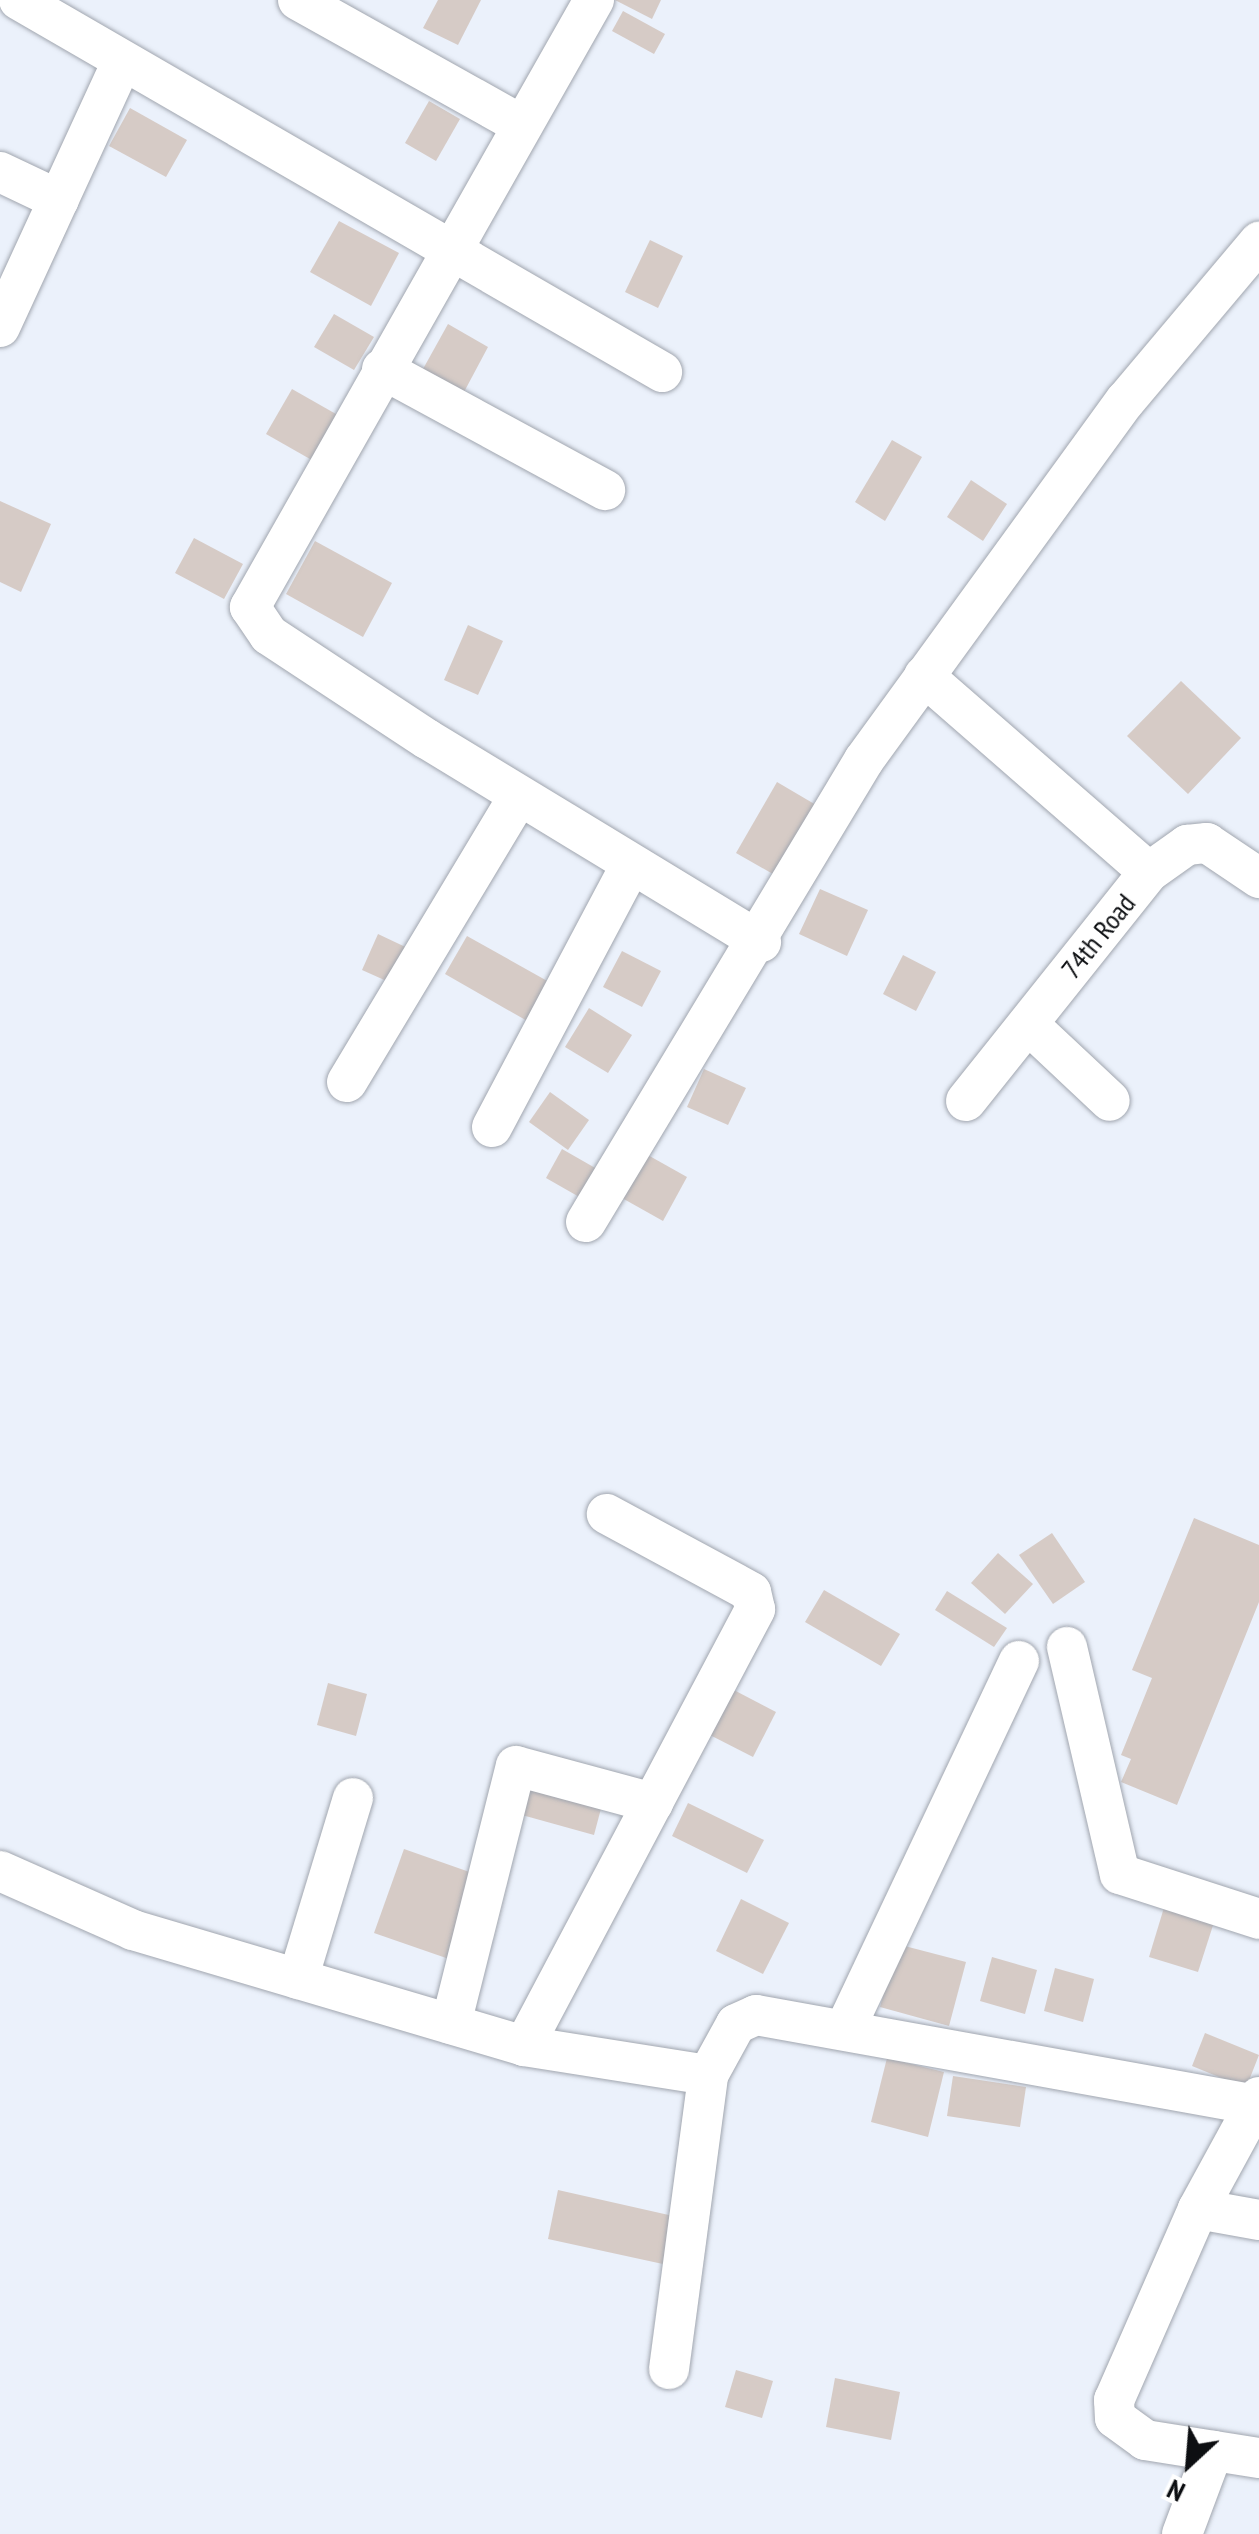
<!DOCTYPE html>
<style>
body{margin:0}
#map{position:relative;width:1259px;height:2534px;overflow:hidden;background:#ebf1fb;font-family:"PT Sans Narrow",sans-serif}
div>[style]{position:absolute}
.building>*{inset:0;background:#d6cbc6}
.roads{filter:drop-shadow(0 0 2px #a1a6af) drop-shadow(0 0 2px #a1a6af)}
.minor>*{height:40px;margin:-20px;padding:0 20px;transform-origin:20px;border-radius:20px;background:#fff}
span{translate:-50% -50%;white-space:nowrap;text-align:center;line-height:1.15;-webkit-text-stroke:9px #fff;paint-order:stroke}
.street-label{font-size:28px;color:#0d0f12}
.north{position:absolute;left:1139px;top:2414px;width:100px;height:100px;-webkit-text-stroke:8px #fff;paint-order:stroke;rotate:206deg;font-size:28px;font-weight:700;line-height:40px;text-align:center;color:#0d0f12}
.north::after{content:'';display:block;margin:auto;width:35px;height:45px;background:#0d0f12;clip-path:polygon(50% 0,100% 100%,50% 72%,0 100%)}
</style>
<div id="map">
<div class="building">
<i style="clip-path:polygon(438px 0,481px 0,458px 45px,423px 28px)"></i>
<i style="clip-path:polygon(615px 0,661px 0,652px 19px)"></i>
<i style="clip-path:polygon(623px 11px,665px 34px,654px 54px,612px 31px)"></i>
<i style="clip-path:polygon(429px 101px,460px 119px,436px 161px,405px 143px)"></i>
<i style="clip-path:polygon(130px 108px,187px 140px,166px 177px,109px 146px)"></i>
<i style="clip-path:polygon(339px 221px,399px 253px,371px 306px,310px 272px)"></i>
<i style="clip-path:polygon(650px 240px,683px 256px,658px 308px,625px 292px)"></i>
<i style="clip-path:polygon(334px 314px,374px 337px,354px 370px,314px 347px)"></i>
<i style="clip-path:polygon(448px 324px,488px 347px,464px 392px,423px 369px)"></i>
<i style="clip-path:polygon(292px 389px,343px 418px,317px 463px,266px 434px)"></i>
<i style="clip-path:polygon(892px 440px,922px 457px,885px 521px,855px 502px)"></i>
<i style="clip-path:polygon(971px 480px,1007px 504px,983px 541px,947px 517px)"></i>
<i style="clip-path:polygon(0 501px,51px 524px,21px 592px,0 582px)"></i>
<i style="clip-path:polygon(194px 538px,243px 564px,224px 599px,175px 573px)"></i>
<i style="clip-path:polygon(315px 541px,392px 583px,363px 637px,286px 594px)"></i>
<i style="clip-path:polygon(468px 625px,503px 641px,478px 695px,444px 680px)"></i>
<i style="clip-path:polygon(1181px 681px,1241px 738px,1188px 794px,1127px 736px)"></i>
<i style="clip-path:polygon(777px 782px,828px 812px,787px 882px,736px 853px)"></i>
<i style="clip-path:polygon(820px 889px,868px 910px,847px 956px,799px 934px)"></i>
<i style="clip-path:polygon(378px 934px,416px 952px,400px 987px,362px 970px)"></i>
<i style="clip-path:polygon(467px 936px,558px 987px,536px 1026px,445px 974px)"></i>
<i style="clip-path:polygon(622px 951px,661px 971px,642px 1007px,603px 987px)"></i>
<i style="clip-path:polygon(903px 955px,936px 972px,916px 1011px,883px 994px)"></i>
<i style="clip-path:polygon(589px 1008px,632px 1035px,608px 1073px,565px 1047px)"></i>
<i style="clip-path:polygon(704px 1069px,746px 1088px,728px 1125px,687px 1107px)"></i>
<i style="clip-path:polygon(550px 1092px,589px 1120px,568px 1150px,529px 1122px)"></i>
<i style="clip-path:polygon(562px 1149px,597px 1169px,581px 1198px,546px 1178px)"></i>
<i style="clip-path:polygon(646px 1154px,687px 1177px,663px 1221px,622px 1198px)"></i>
<i style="clip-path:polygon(1194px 1518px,1259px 1545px,1259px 1602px,1177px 1805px,1121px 1782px,1131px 1759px,1121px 1755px,1152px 1678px,1132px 1670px)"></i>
<i style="clip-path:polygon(1052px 1533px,1085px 1582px,1053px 1604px,1019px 1555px)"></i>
<i style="clip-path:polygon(998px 1553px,1033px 1584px,1005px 1614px,971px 1583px)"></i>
<i style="clip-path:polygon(824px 1590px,900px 1634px,881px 1666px,805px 1622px)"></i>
<i style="clip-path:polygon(947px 1591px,1007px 1628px,994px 1647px,935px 1610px)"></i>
<i style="clip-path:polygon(328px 1683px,367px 1694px,356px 1736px,317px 1725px)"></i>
<i style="clip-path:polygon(730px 1688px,776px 1712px,753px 1757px,706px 1733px)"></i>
<i style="clip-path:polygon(531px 1781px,603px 1801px,594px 1835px,522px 1815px)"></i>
<i style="clip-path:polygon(688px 1803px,764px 1840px,747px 1873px,672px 1836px)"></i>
<i style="clip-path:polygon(404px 1849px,478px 1875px,449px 1959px,374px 1933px)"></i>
<i style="clip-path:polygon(741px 1899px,789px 1923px,763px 1974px,716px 1951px)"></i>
<i style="clip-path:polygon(1166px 1901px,1216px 1916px,1198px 1972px,1149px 1957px)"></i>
<i style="clip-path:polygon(897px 1944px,966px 1962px,949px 2026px,880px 2007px)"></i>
<i style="clip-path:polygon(992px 1957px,1037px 1970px,1025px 2014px,980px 2001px)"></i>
<i style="clip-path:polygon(1055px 1968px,1094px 1979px,1083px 2022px,1044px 2011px)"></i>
<i style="clip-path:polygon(1205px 2033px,1259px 2055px,1246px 2088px,1192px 2066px)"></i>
<i style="clip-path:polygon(887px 2058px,944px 2072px,928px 2137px,871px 2122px)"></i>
<i style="clip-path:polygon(953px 2076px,1026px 2087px,1020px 2127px,947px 2116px)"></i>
<i style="clip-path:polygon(558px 2190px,682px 2218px,672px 2266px,548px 2239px)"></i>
<i style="clip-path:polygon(736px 2370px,773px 2381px,762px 2418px,725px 2407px)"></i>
<i style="clip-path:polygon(835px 2378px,900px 2392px,891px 2440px,826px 2427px)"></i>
</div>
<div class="roads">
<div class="minor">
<i style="left:19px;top:0;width:743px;rotate:30.05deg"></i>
<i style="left:298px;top:0;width:257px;rotate:29.2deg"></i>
<i style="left:594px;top:0;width:698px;rotate:119.54deg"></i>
<i style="left:250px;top:607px;width:34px;rotate:56deg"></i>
<i style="left:269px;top:635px;width:189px;rotate:33.4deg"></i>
<i style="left:427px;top:739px;width:391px;rotate:31.3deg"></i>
<i style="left:0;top:172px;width:65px;rotate:25.4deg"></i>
<i style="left:0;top:327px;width:287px;rotate:-65.3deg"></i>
<i style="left:382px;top:369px;width:254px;rotate:28.5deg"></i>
<i style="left:924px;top:676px;width:298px;rotate:41.1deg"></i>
<i style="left:1028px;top:1024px;width:112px;rotate:43.2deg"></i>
<i style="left:347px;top:1082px;width:332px;rotate:-59deg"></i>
<i style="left:966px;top:1101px;width:293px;rotate:-51.4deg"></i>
<i style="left:1149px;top:872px;width:47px;rotate:-35.4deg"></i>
<i style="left:1187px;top:845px;width:20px;rotate:-6deg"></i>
<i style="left:1207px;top:843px;width:63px;rotate:33.9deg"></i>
<i style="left:492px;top:1127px;width:297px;rotate:-62.1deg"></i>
<i style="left:586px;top:1222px;width:539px;rotate:-58.96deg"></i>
<i style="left:864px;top:760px;width:445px;rotate:-54deg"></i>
<i style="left:1126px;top:400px;width:207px;rotate:-49.9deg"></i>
<i style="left:1067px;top:1647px;width:233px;rotate:76.9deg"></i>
<i style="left:1120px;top:1874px;width:146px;rotate:17.9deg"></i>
<i style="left:0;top:1871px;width:145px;rotate:23.9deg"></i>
<i style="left:133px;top:1930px;width:408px;rotate:16.5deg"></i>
<i style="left:524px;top:2046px;width:186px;rotate:9deg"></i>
<i style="left:708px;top:2075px;width:58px;rotate:-61.2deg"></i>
<i style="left:736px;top:2024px;width:22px;rotate:-24deg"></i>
<i style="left:756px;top:2015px;width:508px;rotate:10.2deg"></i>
<i style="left:298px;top:1979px;width:189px;rotate:-73.1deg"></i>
<i style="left:451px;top:2024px;width:266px;rotate:-75.9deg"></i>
<i style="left:516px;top:1766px;width:142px;rotate:15.1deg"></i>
<i style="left:845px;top:2029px;width:407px;rotate:-64.7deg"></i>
<i style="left:524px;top:2046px;width:494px;rotate:-62.1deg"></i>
<i style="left:755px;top:1609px;width:17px;rotate:-103deg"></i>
<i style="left:751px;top:1592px;width:164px;rotate:-151.6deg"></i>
<i style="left:1259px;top:2097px;width:128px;rotate:118.6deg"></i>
<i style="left:1198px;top:2209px;width:62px;rotate:10.2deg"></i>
<i style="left:1198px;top:2209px;width:209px;rotate:113.7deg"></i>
<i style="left:1114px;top:2400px;width:18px;rotate:87deg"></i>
<i style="left:1115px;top:2418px;width:37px;rotate:36deg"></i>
<i style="left:1145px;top:2440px;width:115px;rotate:9deg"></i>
<i style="left:669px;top:2369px;width:297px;rotate:-82.4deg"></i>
<i style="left:1182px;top:2534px;width:89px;rotate:-69.5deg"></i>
</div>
</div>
<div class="street-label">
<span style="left:1098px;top:936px;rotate:-51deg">74th Road</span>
</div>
<div class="north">N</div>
</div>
